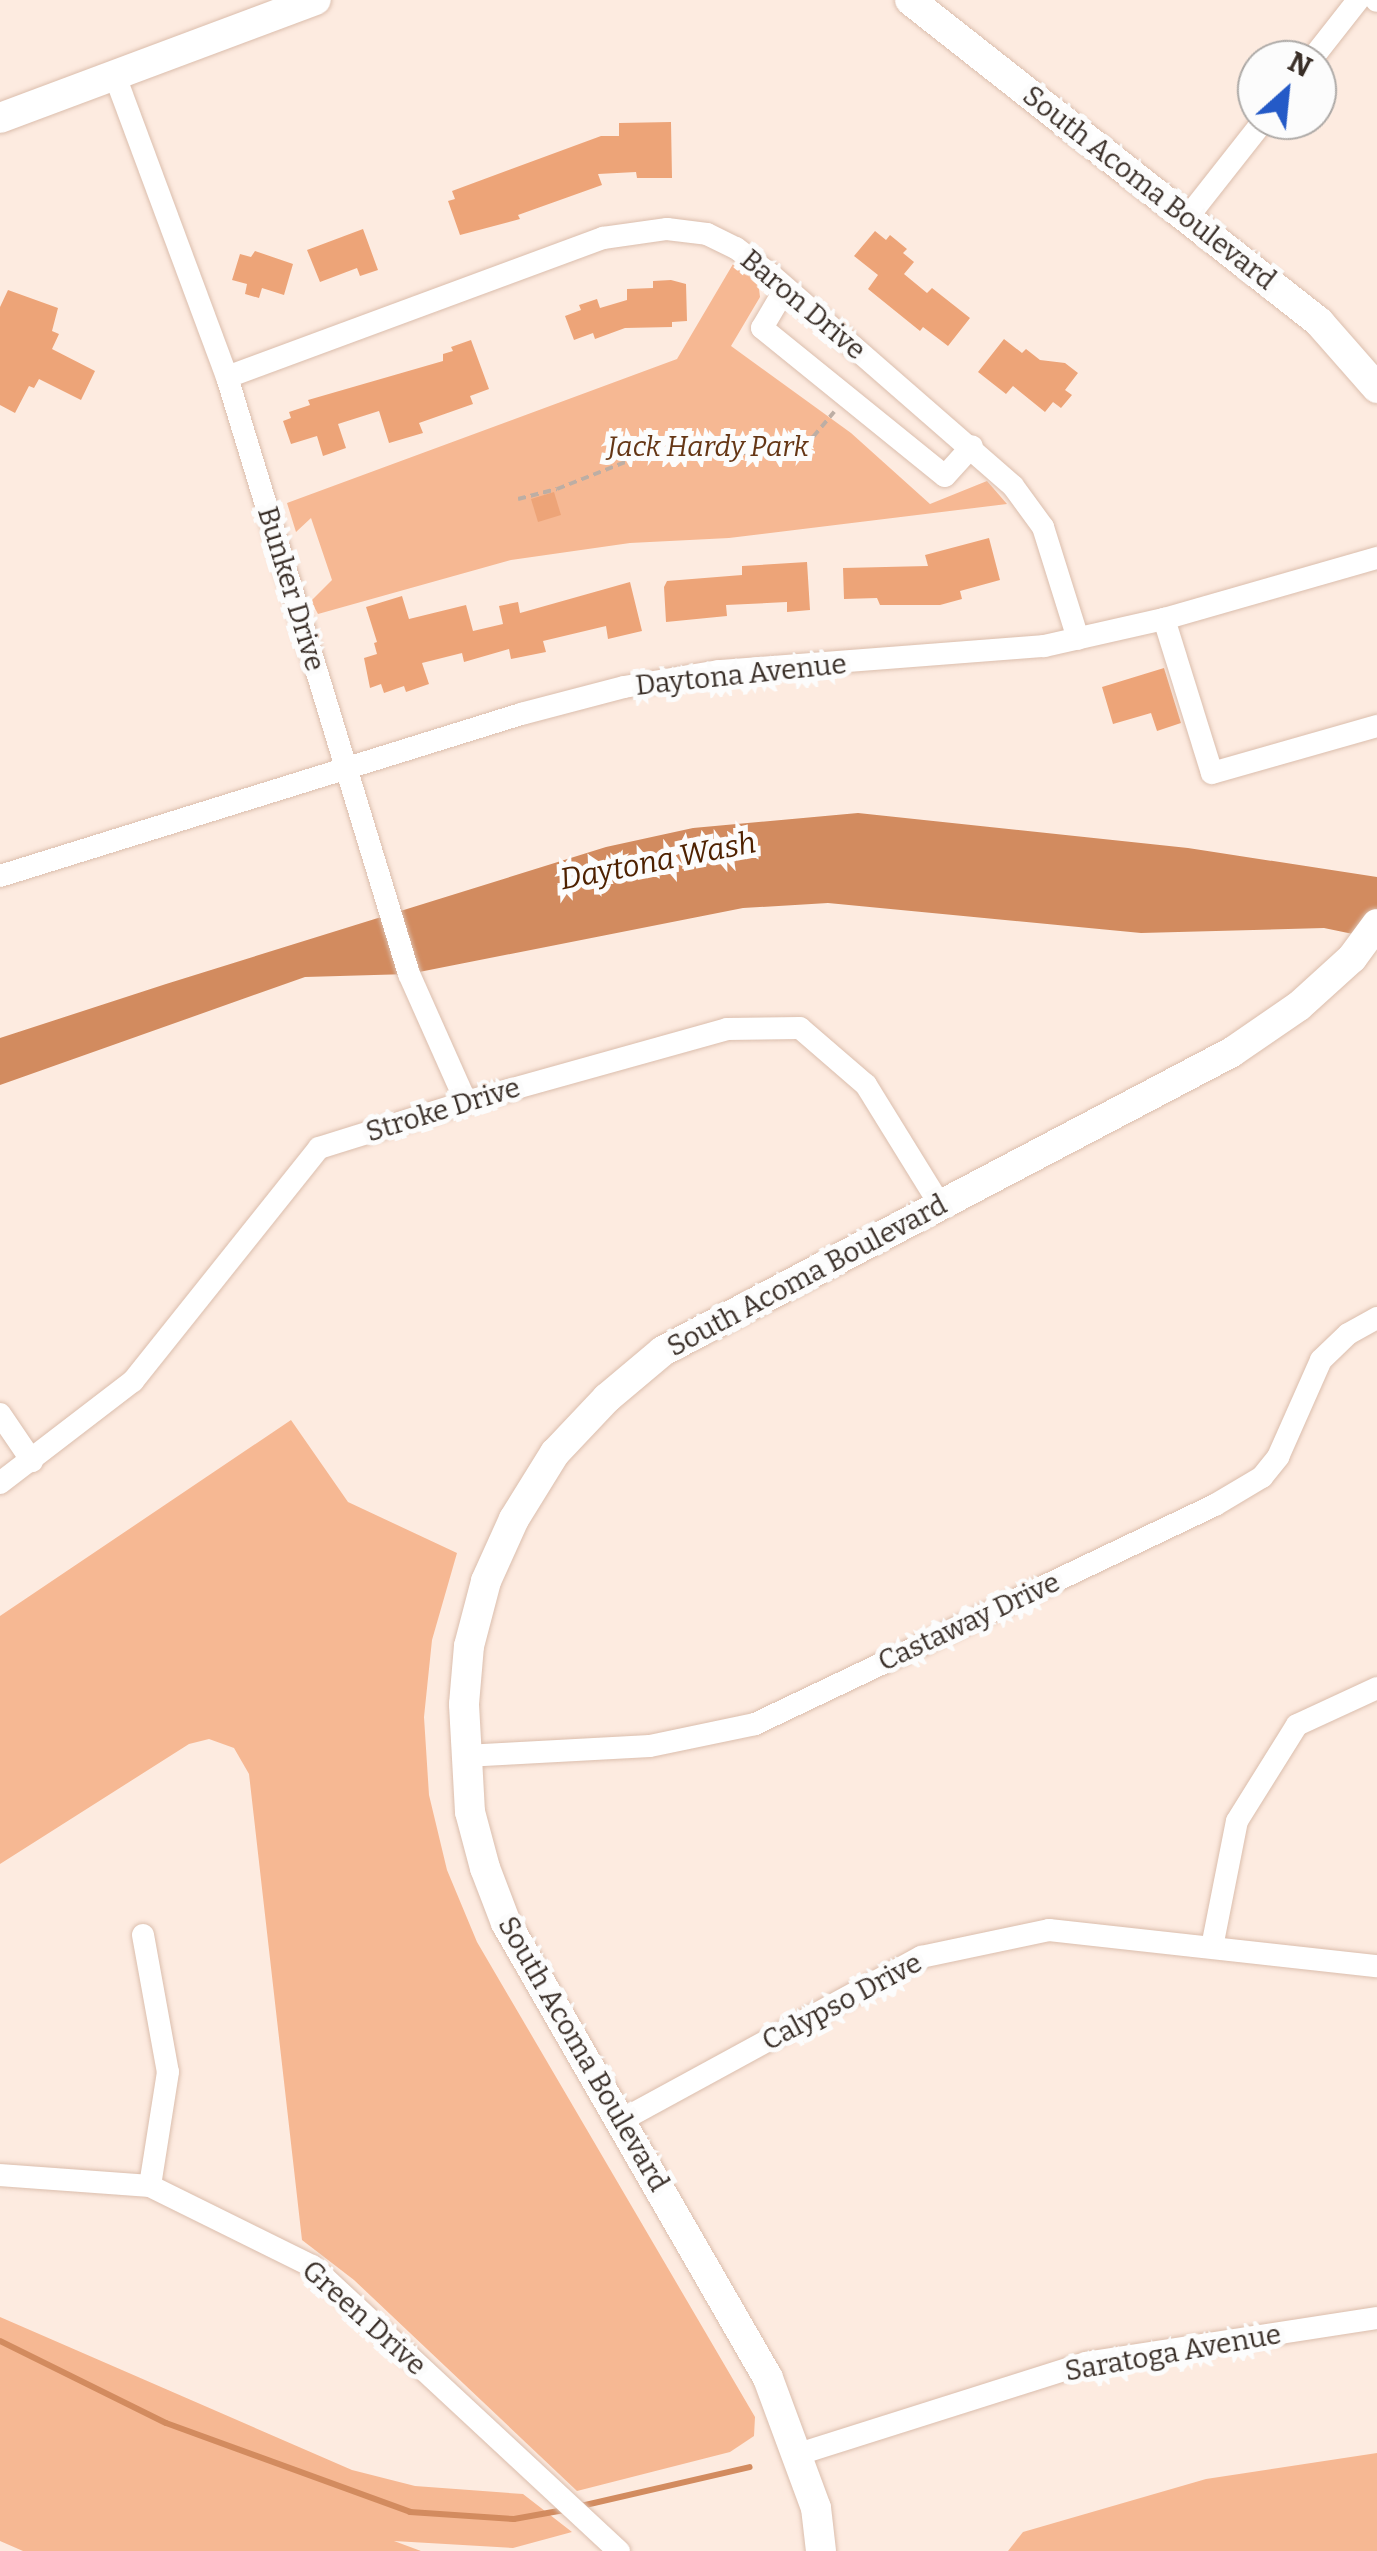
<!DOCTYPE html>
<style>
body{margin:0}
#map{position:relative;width:1377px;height:2551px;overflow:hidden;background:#fdebe0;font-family:Bitter,serif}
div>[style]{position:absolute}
.green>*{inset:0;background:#f6b893}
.water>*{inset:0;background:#d28b5f}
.stream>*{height:6px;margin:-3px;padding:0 3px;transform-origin:3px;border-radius:3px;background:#d28b5f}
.building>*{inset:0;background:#eda478}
.path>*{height:4px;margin-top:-2px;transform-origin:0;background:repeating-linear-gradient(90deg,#bdaea4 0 8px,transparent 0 13px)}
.roads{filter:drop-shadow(0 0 2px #dbbead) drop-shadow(0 0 2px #dbbead)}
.minor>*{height:22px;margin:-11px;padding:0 11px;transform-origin:11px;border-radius:11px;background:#fff}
.major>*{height:30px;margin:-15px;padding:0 15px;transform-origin:15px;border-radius:15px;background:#fff}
span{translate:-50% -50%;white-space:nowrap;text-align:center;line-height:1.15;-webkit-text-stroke:10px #fcfcfc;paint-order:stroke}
.street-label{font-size:28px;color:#392e27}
.park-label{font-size:28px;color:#653615;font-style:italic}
.water-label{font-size:30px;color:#4e2100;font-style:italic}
.north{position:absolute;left:1237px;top:40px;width:100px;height:100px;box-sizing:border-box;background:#fcfcfc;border:2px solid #aeaaa7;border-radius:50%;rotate:27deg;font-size:28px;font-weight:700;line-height:40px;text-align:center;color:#392e27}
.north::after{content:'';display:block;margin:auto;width:35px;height:45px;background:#245ac7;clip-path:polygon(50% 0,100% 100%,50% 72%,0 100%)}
</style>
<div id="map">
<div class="green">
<i style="clip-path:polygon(736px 259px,758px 281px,760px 297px,731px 346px,851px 433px,930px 504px,987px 481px,1007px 504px,729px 538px,630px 543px,511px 560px,318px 614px,311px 601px,332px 580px,311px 518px,296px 532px,287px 503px,677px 359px)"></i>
<i style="clip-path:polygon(291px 1420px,348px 1502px,457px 1553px,432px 1640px,424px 1717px,429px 1795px,447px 1870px,477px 1942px,755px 2417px,754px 2436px,730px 2452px,577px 2491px,354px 2280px,302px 2240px,249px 1774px,234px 1748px,209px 1739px,189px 1744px,0 1864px,0 1616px)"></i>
<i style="clip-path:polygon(0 2317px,352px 2470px,415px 2486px,523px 2494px,572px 2532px,513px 2548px,394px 2541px,421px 2551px,23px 2551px,0 2541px)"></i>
<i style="clip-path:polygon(1377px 2453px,1377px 2551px,1008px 2551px,1023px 2532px,1206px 2479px)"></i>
</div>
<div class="water">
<i style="clip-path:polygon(858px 813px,1188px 848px,1377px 877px,1377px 939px,1324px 928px,1141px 933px,828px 903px,743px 908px,409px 974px,305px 977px,0 1085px,0 1038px,166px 984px,606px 847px,693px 828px)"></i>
</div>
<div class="stream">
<i style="left:0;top:2341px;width:185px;rotate:26.3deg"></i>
<i style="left:166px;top:2423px;width:260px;rotate:20deg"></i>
<i style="left:410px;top:2512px;width:104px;rotate:3.9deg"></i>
<i style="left:514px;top:2519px;width:51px;rotate:-10.2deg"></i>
<i style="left:581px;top:2506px;width:173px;rotate:-13deg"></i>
</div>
<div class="building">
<i style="clip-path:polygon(671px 122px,672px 178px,637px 178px,636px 172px,598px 174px,602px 185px,518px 215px,520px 219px,460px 235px,448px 201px,455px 199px,452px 191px,601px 136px,619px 136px,619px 123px)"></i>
<i style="clip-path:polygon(363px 229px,378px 270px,360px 276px,357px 268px,320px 282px,307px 250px)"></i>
<i style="clip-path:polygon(875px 231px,886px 240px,890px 235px,907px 249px,903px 253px,914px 262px,904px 274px,927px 293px,932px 288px,970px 318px,948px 346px,923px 327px,920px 331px,868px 289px,878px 275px,854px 256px)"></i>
<i style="clip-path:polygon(255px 251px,293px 264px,284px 295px,262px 288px,259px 298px,245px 294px,247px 284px,232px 280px,240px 254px,251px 257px)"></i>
<i style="clip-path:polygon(671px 280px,686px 284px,687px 321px,672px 322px,672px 327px,625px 328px,595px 339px,593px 333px,574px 340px,565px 316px,581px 310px,579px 305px,597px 299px,600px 308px,627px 300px,627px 289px,653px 288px,653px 281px)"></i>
<i style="clip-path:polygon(8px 290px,58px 308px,52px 331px,59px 334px,52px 349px,95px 371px,81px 400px,39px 379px,34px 388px,29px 386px,15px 413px,0 405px,0 307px)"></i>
<i style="clip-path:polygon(1004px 339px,1022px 353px,1026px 349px,1040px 360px,1065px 363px,1078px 373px,1065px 390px,1072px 395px,1061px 408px,1053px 402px,1045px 412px,1013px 386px,1006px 394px,978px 372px)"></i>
<i style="clip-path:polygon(471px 340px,489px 389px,470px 396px,473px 404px,419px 423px,423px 433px,389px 443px,379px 411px,338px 424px,346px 448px,323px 456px,317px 436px,291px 444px,283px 421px,291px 418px,289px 412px,310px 405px,308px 400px,443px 361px,443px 354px,453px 351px,451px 347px)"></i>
<i style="clip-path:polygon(554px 492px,561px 515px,538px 522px,531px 499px)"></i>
<i style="clip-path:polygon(989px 538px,1000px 580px,960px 591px,962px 599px,940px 605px,880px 605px,877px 598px,844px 599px,843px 568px,928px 566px,925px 555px)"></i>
<i style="clip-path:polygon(807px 562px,810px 610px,787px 612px,787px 602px,726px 605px,727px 616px,666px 622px,664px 587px,667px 581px,742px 575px,742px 566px)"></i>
<i style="clip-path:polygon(630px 582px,642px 631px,608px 639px,606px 626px,543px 641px,546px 652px,511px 659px,509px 649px,464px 662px,462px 653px,422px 663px,429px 684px,406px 692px,404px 686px,384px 693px,381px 684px,370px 688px,364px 658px,377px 654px,374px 643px,377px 642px,366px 607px,402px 596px,409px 619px,466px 605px,473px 631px,503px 624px,499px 606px,518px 602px,520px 613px)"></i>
<i style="clip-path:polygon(1164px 668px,1181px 723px,1157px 731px,1151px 713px,1113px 724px,1102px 687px)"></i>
</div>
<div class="path">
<i style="left:518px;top:499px;width:40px;rotate:-14.4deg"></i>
<i style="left:557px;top:489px;width:101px;rotate:-21.5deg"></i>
<i style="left:651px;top:452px;width:96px;rotate:0.6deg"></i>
<i style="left:747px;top:453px;width:51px;rotate:-10.2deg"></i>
<i style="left:797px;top:444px;width:17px;rotate:-24deg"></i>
<i style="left:813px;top:437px;width:33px;rotate:-50deg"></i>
</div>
<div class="roads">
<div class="minor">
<i style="left:1376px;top:0;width:1px;rotate:45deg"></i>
<i style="left:1311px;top:60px;width:76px;rotate:-51.9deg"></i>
<i style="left:115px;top:76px;width:321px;rotate:69.6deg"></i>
<i style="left:227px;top:377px;width:624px;rotate:73.05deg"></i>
<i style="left:409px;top:974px;width:140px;rotate:66deg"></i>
<i style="left:1187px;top:218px;width:125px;rotate:-51.8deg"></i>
<i style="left:785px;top:289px;width:45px;rotate:120.5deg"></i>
<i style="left:762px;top:328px;width:235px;rotate:39deg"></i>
<i style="left:945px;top:476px;width:40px;rotate:-48deg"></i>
<i style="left:227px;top:377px;width:401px;rotate:-20.3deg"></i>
<i style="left:603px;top:238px;width:65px;rotate:-8deg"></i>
<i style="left:667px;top:229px;width:40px;rotate:7.1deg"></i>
<i style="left:707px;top:234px;width:32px;rotate:26deg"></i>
<i style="left:736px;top:248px;width:43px;rotate:37.4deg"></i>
<i style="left:770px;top:274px;width:322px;rotate:41.1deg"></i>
<i style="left:1013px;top:486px;width:51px;rotate:53.8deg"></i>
<i style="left:1043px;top:527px;width:117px;rotate:72.6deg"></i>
<i style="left:1164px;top:619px;width:161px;rotate:72.7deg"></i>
<i style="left:1212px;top:773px;width:172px;rotate:-15.9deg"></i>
<i style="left:0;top:876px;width:546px;rotate:-17.27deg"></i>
<i style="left:521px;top:714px;width:106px;rotate:-14.7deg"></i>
<i style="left:624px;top:687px;width:96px;rotate:-9.6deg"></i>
<i style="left:719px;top:671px;width:326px;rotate:-4.4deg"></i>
<i style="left:1044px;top:646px;width:123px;rotate:-12.7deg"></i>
<i style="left:1164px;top:619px;width:222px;rotate:-16deg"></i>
<i style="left:0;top:1414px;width:57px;rotate:55.8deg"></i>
<i style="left:0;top:1483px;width:168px;rotate:-37.5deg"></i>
<i style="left:133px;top:1381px;width:298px;rotate:-51.4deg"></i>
<i style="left:319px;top:1148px;width:154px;rotate:-17.4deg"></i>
<i style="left:466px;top:1102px;width:271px;rotate:-15.6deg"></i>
<i style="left:727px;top:1029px;width:73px;rotate:-0.8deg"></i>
<i style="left:800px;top:1028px;width:87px;rotate:40.8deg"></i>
<i style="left:866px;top:1085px;width:141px;rotate:58.3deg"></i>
<i style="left:465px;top:1756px;width:185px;rotate:-3.1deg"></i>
<i style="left:650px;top:1746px;width:107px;rotate:-11.8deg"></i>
<i style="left:755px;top:1724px;width:509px;rotate:-25.46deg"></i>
<i style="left:1215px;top:1505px;width:55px;rotate:-30.8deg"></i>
<i style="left:1262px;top:1477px;width:26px;rotate:-51deg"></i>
<i style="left:1278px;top:1457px;width:106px;rotate:-66.1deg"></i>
<i style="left:1321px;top:1360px;width:37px;rotate:-44deg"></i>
<i style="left:1348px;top:1334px;width:33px;rotate:-29deg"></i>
<i style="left:143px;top:1935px;width:139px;rotate:79.7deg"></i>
<i style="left:168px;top:2072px;width:115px;rotate:99deg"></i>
<i style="left:1212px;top:1947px;width:128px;rotate:-78.8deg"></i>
<i style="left:1237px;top:1821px;width:113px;rotate:-58deg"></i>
<i style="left:1297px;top:1725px;width:88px;rotate:-24.8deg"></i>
<i style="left:620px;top:2121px;width:343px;rotate:-28.6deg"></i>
<i style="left:921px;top:1957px;width:131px;rotate:-11.9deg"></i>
<i style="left:1049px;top:1930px;width:330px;rotate:6.3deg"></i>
<i style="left:0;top:2175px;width:150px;rotate:4.2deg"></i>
<i style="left:150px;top:2186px;width:181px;rotate:26.3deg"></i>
<i style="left:312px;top:2266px;width:419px;rotate:42.9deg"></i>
<i style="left:799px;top:2454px;width:301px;rotate:-17.6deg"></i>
<i style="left:1086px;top:2363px;width:294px;rotate:-8.8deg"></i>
</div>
<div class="major">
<i style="left:910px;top:0;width:521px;rotate:38.21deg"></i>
<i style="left:1319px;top:322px;width:88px;rotate:48.7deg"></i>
<i style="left:0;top:118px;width:337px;rotate:-20.5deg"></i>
<i style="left:821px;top:2551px;width:43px;rotate:-96.6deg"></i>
<i style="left:816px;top:2508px;width:139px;rotate:-110.3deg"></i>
<i style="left:768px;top:2378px;width:525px;rotate:-119.93deg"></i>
<i style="left:506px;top:1923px;width:59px;rotate:-110.9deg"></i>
<i style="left:485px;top:1868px;width:58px;rotate:-105deg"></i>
<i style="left:470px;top:1812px;width:108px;rotate:-93.2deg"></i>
<i style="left:464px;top:1704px;width:58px;rotate:-85.1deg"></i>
<i style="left:469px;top:1646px;width:67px;rotate:-75.3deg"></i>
<i style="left:486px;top:1581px;width:68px;rotate:-65.7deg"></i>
<i style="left:514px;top:1519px;width:78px;rotate:-58.2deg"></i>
<i style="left:555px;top:1453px;width:76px;rotate:-46.6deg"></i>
<i style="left:607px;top:1398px;width:73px;rotate:-40deg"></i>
<i style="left:663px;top:1351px;width:643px;rotate:-27.72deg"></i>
<i style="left:1232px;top:1052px;width:81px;rotate:-34.5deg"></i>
<i style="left:1299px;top:1006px;width:72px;rotate:-42.2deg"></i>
<i style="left:1352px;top:958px;width:42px;rotate:-53.7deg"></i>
</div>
</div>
<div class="street-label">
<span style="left:1149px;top:188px;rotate:38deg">South Acoma Boulevard</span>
<span style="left:803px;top:305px;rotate:40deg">Baron Drive</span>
<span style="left:291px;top:589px;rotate:73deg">Bunker Drive</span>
<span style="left:741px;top:675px;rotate:-6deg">Daytona Avenue</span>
<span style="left:443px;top:1110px;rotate:-17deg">Stroke Drive</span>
<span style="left:807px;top:1276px;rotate:-28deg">South Acoma Boulevard</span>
<span style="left:969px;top:1622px;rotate:-25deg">Castaway Drive</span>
<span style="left:842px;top:2002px;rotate:-28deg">Calypso Drive</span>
<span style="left:583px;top:2054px;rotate:60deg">South Acoma Boulevard</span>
<span style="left:364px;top:2318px;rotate:42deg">Green Drive</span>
<span style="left:1173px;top:2353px;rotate:-10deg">Saratoga Avenue</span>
</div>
<div class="park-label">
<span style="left:708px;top:447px">Jack Hardy Park</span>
</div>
<div class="water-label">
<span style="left:658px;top:861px;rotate:-11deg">Daytona Wash</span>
</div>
<div class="north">N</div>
</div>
